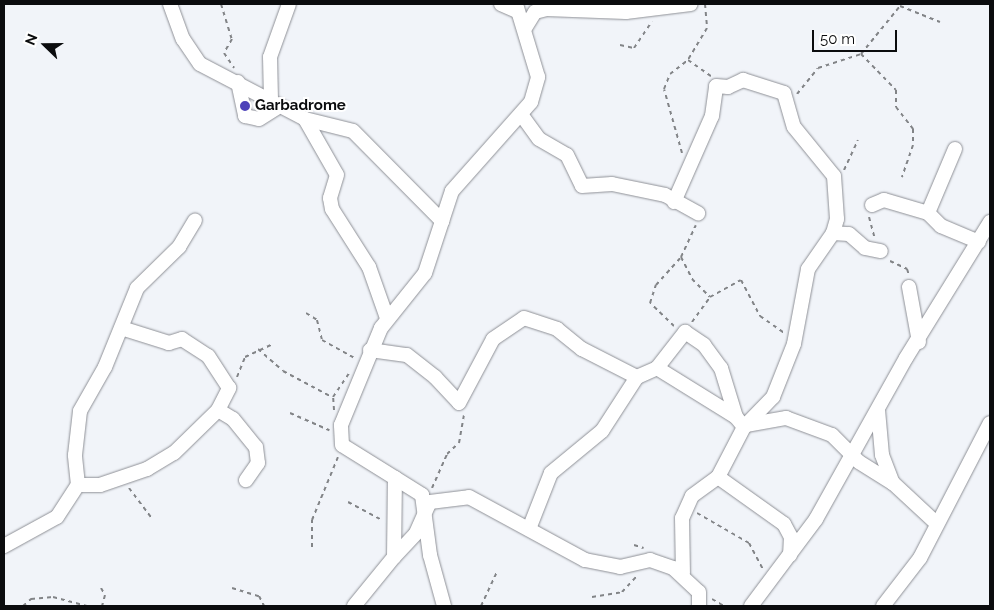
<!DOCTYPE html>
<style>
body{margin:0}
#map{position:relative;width:994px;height:610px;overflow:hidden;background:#f1f4f9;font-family:Raleway,sans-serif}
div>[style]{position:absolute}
.path>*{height:2px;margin-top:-1px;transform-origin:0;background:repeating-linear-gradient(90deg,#828487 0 4px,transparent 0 8px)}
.roads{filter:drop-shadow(0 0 1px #8e9096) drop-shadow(0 0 1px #8e9096)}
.street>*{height:14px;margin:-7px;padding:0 7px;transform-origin:7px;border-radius:7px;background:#fff}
.dots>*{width:14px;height:14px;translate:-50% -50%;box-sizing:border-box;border:2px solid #fff;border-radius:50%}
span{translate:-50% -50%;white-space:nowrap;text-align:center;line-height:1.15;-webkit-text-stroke:4px #fff;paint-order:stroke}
.poi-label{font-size:15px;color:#0b0c0e;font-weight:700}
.left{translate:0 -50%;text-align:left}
.frame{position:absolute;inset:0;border:5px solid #0b0c0e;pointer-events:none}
.north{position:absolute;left:20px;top:20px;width:50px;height:50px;-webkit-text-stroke:4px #fff;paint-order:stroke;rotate:292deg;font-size:14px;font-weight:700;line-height:20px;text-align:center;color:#0b0c0e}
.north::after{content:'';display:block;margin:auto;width:18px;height:22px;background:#0b0c0e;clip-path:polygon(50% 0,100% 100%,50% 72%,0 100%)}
.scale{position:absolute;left:812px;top:30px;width:85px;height:22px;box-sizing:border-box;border:2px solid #0b0c0e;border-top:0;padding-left:6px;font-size:15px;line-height:18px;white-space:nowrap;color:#0b0c0e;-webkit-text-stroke:4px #fff;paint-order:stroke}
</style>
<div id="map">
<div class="path">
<i style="left:221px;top:4px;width:37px;rotate:73deg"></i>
<i style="left:232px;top:39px;width:16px;rotate:120deg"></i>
<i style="left:224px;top:53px;width:18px;rotate:56deg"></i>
<i style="left:705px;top:4px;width:24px;rotate:85deg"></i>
<i style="left:707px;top:28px;width:37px;rotate:121deg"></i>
<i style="left:688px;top:60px;width:28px;rotate:35deg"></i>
<i style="left:620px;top:45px;width:14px;rotate:12deg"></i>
<i style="left:634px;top:48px;width:32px;rotate:-56deg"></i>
<i style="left:861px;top:54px;width:50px;rotate:45.8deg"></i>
<i style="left:896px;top:90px;width:17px;rotate:90deg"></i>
<i style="left:896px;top:107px;width:28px;rotate:52deg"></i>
<i style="left:913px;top:129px;width:16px;rotate:90deg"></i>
<i style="left:913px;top:145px;width:34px;rotate:109deg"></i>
<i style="left:797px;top:94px;width:33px;rotate:-51deg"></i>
<i style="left:818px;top:68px;width:45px;rotate:-18deg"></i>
<i style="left:861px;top:54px;width:62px;rotate:-50.9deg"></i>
<i style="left:900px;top:6px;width:43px;rotate:21.8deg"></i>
<i style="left:682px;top:153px;width:66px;rotate:-105.7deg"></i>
<i style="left:664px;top:89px;width:16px;rotate:-68deg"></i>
<i style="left:670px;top:74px;width:23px;rotate:-38deg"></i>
<i style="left:844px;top:170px;width:33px;rotate:-65deg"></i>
<i style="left:869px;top:217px;width:20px;rotate:75deg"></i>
<i style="left:681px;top:257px;width:25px;rotate:63deg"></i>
<i style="left:692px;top:279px;width:25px;rotate:45deg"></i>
<i style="left:890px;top:261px;width:19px;rotate:25deg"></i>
<i style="left:907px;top:269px;width:6px;rotate:72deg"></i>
<i style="left:306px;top:313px;width:13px;rotate:32deg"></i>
<i style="left:317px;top:320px;width:21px;rotate:76deg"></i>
<i style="left:322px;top:340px;width:39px;rotate:29deg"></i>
<i style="left:692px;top:322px;width:31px;rotate:-54deg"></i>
<i style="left:710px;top:297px;width:35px;rotate:-29deg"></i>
<i style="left:741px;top:280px;width:41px;rotate:62.2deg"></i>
<i style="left:760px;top:316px;width:29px;rotate:35deg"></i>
<i style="left:674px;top:326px;width:33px;rotate:-136deg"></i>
<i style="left:650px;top:303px;width:19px;rotate:-72deg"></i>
<i style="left:656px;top:285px;width:38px;rotate:-48deg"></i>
<i style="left:681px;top:257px;width:35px;rotate:-65deg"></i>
<i style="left:258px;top:349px;width:33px;rotate:41deg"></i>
<i style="left:283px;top:371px;width:55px;rotate:28deg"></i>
<i style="left:237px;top:377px;width:22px;rotate:-68deg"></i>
<i style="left:245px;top:357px;width:29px;rotate:-25deg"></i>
<i style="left:334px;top:410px;width:13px;rotate:-94deg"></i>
<i style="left:333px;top:397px;width:29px;rotate:-56deg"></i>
<i style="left:290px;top:413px;width:43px;rotate:23.6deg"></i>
<i style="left:129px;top:488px;width:39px;rotate:53deg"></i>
<i style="left:432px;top:488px;width:37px;rotate:-66deg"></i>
<i style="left:447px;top:454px;width:16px;rotate:-43deg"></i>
<i style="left:459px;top:443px;width:28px;rotate:-80deg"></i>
<i style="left:348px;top:502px;width:38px;rotate:28deg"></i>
<i style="left:697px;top:513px;width:60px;rotate:30deg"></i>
<i style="left:749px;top:543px;width:30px;rotate:62deg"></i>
<i style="left:634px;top:545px;width:10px;rotate:17deg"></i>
<i style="left:312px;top:547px;width:27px;rotate:-90deg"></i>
<i style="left:312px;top:520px;width:68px;rotate:-67.6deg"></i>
<i style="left:101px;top:588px;width:8px;rotate:60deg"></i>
<i style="left:105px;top:595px;width:11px;rotate:105deg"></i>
<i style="left:232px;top:588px;width:28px;rotate:17deg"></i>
<i style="left:259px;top:596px;width:11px;rotate:63deg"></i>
<i style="left:592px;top:597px;width:30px;rotate:-9deg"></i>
<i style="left:622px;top:592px;width:22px;rotate:-47deg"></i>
<i style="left:712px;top:599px;width:14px;rotate:30deg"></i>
<i style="left:23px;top:606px;width:11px;rotate:-41deg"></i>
<i style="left:31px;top:599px;width:22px;rotate:-5deg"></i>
<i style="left:53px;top:597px;width:35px;rotate:15deg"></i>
<i style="left:481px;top:606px;width:38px;rotate:-65deg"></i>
</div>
<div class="roads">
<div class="street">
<i style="left:170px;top:4px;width:37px;rotate:70deg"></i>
<i style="left:183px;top:39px;width:30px;rotate:56deg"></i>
<i style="left:200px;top:64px;width:119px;rotate:27.6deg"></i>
<i style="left:305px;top:119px;width:49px;rotate:14deg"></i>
<i style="left:353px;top:131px;width:127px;rotate:45.3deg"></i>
<i style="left:501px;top:4px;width:17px;rotate:24deg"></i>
<i style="left:525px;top:28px;width:19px;rotate:-58deg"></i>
<i style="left:535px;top:12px;width:11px;rotate:-15deg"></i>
<i style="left:546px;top:9px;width:80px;rotate:2.1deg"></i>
<i style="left:626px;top:12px;width:65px;rotate:-7deg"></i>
<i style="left:238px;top:82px;width:35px;rotate:78deg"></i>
<i style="left:245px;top:116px;width:14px;rotate:12deg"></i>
<i style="left:259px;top:119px;width:22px;rotate:-32deg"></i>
<i style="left:271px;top:100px;width:43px;rotate:-91.3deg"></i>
<i style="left:270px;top:57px;width:56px;rotate:-70.3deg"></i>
<i style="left:523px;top:117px;width:27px;rotate:54deg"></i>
<i style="left:539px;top:139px;width:32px;rotate:30deg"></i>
<i style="left:567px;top:155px;width:34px;rotate:64deg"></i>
<i style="left:582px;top:186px;width:30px;rotate:-4deg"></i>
<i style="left:612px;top:184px;width:54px;rotate:11.7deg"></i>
<i style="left:665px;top:195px;width:38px;rotate:29deg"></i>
<i style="left:305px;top:119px;width:64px;rotate:60.3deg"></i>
<i style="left:337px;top:175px;width:24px;rotate:107deg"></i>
<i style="left:330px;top:198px;width:11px;rotate:80deg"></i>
<i style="left:332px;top:209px;width:69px;rotate:57.5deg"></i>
<i style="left:369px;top:267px;width:54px;rotate:70.6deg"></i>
<i style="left:955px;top:149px;width:69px;rotate:112.9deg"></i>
<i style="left:928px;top:213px;width:18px;rotate:45deg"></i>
<i style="left:941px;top:226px;width:41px;rotate:22.8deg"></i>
<i style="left:674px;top:202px;width:94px;rotate:-66.2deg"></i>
<i style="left:712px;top:116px;width:30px;rotate:-82deg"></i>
<i style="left:716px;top:86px;width:12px;rotate:5deg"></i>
<i style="left:728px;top:87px;width:17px;rotate:-25deg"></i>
<i style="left:743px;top:80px;width:43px;rotate:17.6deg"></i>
<i style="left:784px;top:93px;width:35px;rotate:74deg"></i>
<i style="left:794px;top:127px;width:63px;rotate:50.8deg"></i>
<i style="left:834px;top:176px;width:43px;rotate:86deg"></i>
<i style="left:837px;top:219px;width:15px;rotate:106deg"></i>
<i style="left:833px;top:233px;width:44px;rotate:124.8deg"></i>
<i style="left:808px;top:269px;width:76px;rotate:100.6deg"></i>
<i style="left:794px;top:344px;width:57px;rotate:111.6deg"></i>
<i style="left:773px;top:397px;width:42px;rotate:134deg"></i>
<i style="left:872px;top:205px;width:13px;rotate:-23deg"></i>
<i style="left:884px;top:200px;width:46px;rotate:16.5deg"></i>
<i style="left:833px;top:233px;width:16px;rotate:4deg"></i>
<i style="left:849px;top:234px;width:21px;rotate:41deg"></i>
<i style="left:865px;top:248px;width:16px;rotate:11deg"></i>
<i style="left:909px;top:287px;width:56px;rotate:79.7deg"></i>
<i style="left:370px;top:350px;width:37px;rotate:8deg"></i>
<i style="left:407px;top:355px;width:36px;rotate:38deg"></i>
<i style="left:435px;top:377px;width:35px;rotate:47deg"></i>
<i style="left:459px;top:403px;width:72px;rotate:-62deg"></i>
<i style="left:493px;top:339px;width:37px;rotate:-34deg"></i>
<i style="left:524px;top:318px;width:35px;rotate:18deg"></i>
<i style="left:557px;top:329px;width:32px;rotate:39deg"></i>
<i style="left:582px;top:349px;width:62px;rotate:27deg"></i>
<i style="left:657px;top:368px;width:93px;rotate:31.8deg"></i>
<i style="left:218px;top:410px;width:17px;rotate:31deg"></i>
<i style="left:233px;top:419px;width:36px;rotate:51deg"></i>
<i style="left:256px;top:447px;width:16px;rotate:83deg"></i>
<i style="left:258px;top:463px;width:21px;rotate:125deg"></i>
<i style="left:878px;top:410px;width:45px;rotate:84.9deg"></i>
<i style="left:882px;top:455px;width:30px;rotate:69deg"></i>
<i style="left:893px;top:483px;width:59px;rotate:42.9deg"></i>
<i style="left:746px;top:425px;width:41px;rotate:-9.9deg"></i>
<i style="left:786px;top:418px;width:49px;rotate:20.3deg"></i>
<i style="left:832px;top:435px;width:38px;rotate:45deg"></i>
<i style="left:859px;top:462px;width:40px;rotate:32deg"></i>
<i style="left:718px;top:477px;width:81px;rotate:35.5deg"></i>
<i style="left:784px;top:524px;width:15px;rotate:62deg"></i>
<i style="left:791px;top:537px;width:18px;rotate:93deg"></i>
<i style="left:395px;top:478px;width:32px;rotate:32deg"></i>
<i style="left:422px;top:495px;width:61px;rotate:82.4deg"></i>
<i style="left:430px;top:555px;width:53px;rotate:74.6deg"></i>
<i style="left:78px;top:485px;width:30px;rotate:-96deg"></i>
<i style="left:75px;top:455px;width:44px;rotate:-83.5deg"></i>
<i style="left:80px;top:411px;width:51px;rotate:-60.4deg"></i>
<i style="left:105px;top:367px;width:85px;rotate:-67.9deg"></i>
<i style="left:137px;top:288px;width:59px;rotate:-44.3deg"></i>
<i style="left:179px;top:247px;width:31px;rotate:-59deg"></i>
<i style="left:529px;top:529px;width:60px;rotate:-68.6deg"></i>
<i style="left:551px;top:473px;width:66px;rotate:-39.5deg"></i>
<i style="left:602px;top:431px;width:64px;rotate:-57.1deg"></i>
<i style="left:637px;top:377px;width:22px;rotate:-24deg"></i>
<i style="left:657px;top:368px;width:46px;rotate:-52.1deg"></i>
<i style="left:685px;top:332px;width:23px;rotate:34deg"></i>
<i style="left:704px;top:345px;width:29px;rotate:54deg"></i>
<i style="left:721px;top:368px;width:51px;rotate:73deg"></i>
<i style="left:736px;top:417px;width:13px;rotate:51deg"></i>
<i style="left:744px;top:427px;width:56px;rotate:117.5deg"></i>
<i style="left:718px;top:477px;width:32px;rotate:144deg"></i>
<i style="left:692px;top:496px;width:24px;rotate:114deg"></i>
<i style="left:682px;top:518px;width:55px;rotate:89deg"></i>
<i style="left:4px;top:546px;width:60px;rotate:-28.7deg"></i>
<i style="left:57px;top:517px;width:38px;rotate:-57deg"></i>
<i style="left:78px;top:485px;width:22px"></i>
<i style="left:100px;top:485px;width:50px;rotate:-18.8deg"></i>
<i style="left:147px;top:469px;width:31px;rotate:-31deg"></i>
<i style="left:174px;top:453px;width:62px;rotate:-44.3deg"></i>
<i style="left:218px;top:410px;width:25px;rotate:-63deg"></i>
<i style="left:229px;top:388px;width:38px;rotate:-123deg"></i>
<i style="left:208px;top:356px;width:31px;rotate:-147deg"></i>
<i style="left:182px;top:339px;width:14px;rotate:163deg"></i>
<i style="left:169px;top:343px;width:50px;rotate:-162.6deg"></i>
<i style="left:394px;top:557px;width:33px;rotate:-47deg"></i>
<i style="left:416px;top:533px;width:34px;rotate:-66deg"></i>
<i style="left:430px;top:502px;width:39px;rotate:-7deg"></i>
<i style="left:469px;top:497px;width:132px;rotate:28.5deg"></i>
<i style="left:585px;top:560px;width:36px;rotate:11deg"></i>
<i style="left:620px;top:567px;width:31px;rotate:-13deg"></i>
<i style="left:650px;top:560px;width:24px;rotate:19deg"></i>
<i style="left:673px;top:568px;width:35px;rotate:43deg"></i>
<i style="left:699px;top:592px;width:14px;rotate:90deg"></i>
<i style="left:354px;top:606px;width:63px;rotate:-50.8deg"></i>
<i style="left:394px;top:557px;width:79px;rotate:-89.3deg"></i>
<i style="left:395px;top:478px;width:62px;rotate:-148.1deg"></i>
<i style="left:342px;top:445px;width:20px;rotate:-93deg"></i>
<i style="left:341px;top:425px;width:105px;rotate:-67.6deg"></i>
<i style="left:381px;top:328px;width:70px;rotate:-51.3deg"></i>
<i style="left:425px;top:273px;width:86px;rotate:-71.8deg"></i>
<i style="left:452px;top:191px;width:119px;rotate:-48.4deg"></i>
<i style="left:531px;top:102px;width:26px;rotate:-74deg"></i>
<i style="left:538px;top:77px;width:76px;rotate:-106.8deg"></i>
<i style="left:751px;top:606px;width:109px;rotate:-53.2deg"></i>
<i style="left:816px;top:519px;width:184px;rotate:-60.8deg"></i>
<i style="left:906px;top:358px;width:160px;rotate:-58.3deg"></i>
<i style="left:883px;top:606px;width:61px;rotate:-52.4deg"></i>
<i style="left:920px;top:558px;width:152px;rotate:-62.6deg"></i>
</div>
</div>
<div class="dots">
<i style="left:245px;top:106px;background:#4d42b9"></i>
</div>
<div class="poi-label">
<span class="left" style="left:255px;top:106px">Garbadrome</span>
</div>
<div class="frame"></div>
<div class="north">N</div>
<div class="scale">50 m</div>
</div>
